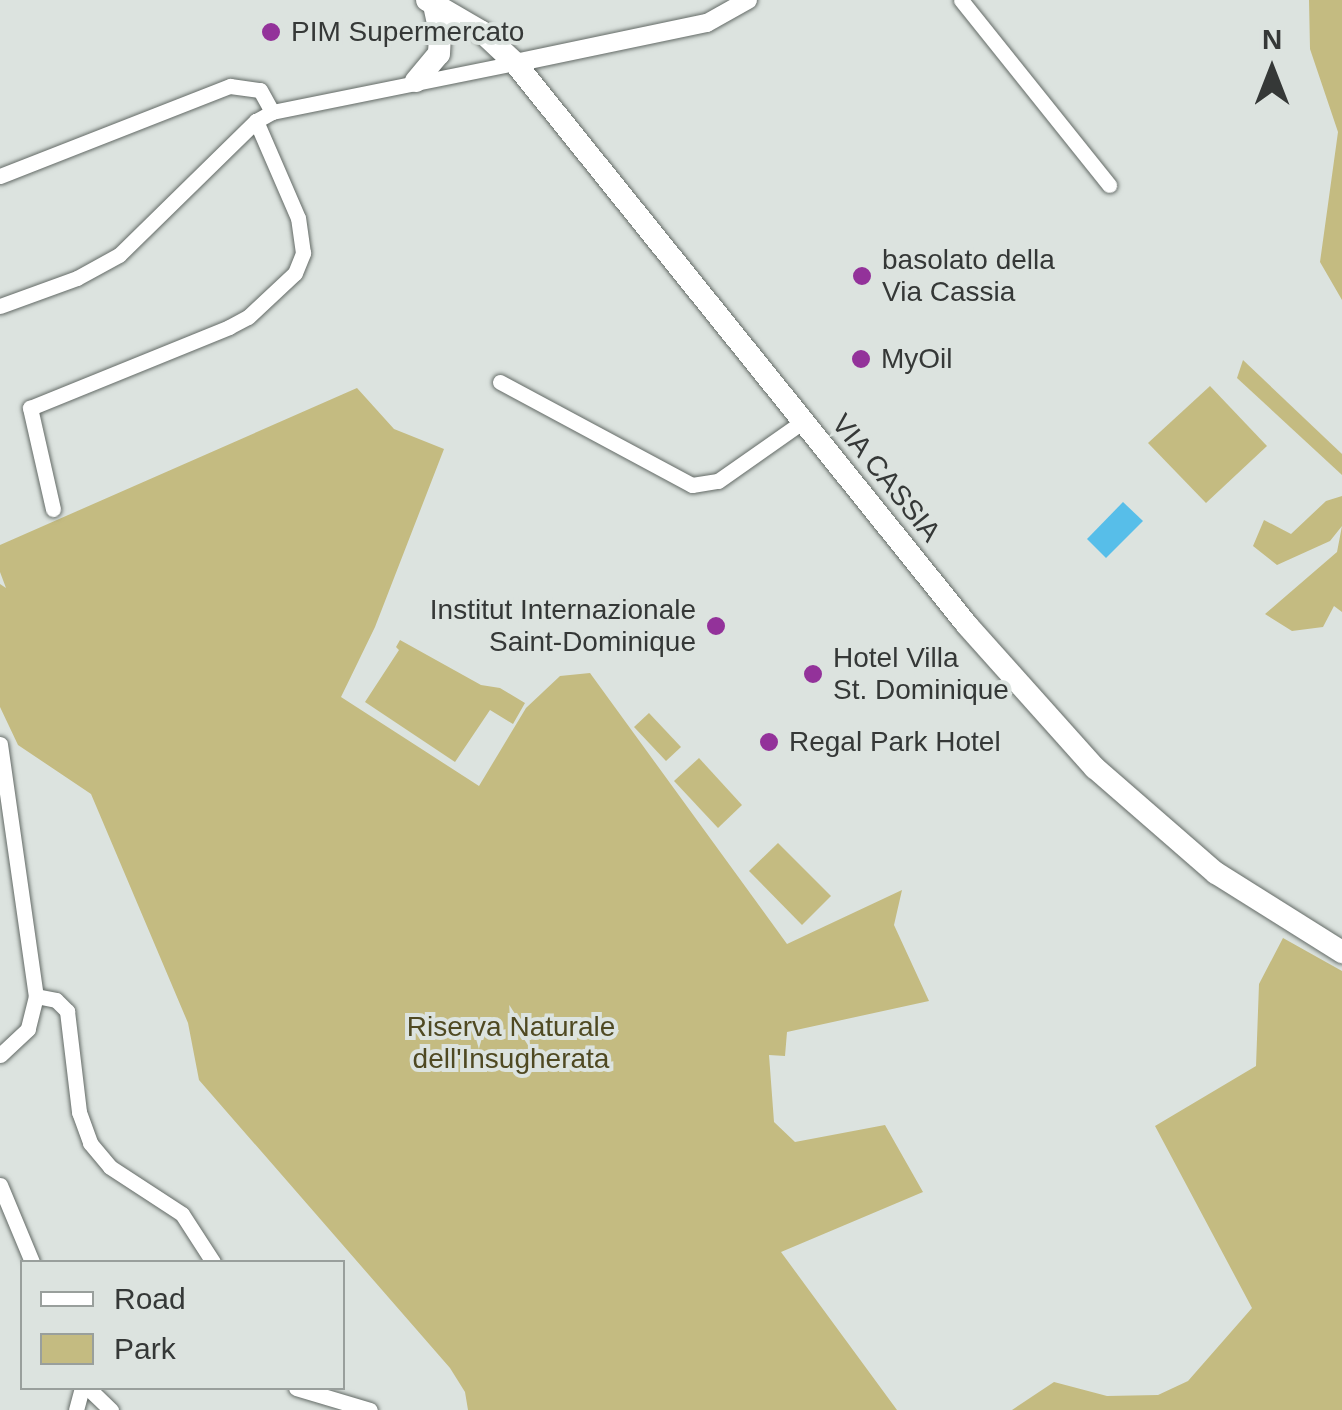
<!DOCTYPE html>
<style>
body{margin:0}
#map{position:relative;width:1342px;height:1410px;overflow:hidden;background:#dce3df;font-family:Helvetica,sans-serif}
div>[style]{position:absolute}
.green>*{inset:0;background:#c4bb81}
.water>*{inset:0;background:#57bee9}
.roads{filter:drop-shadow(0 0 2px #636a66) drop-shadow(0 0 2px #636a66)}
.minor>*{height:15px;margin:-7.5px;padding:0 7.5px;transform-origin:7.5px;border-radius:7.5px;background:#fff}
.tertiary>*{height:18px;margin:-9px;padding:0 9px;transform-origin:9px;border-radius:9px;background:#fff}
.primary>*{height:22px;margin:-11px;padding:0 11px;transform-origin:11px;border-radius:11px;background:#fff}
.dots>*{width:28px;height:28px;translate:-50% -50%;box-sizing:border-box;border:5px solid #dce3df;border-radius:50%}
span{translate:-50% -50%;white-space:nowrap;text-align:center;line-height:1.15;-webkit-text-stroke:8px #dce3df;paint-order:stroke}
.poi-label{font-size:28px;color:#353837}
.left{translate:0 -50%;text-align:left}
.right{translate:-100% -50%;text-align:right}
.street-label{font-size:28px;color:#353837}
.park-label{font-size:28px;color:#4f4922}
.legend{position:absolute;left:20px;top:1260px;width:325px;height:130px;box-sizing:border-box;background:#dce3df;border:2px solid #999f9c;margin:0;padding:12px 18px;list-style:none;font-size:30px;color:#353837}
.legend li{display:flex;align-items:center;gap:20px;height:50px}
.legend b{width:50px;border:2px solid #999f9c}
.north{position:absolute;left:1222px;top:20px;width:100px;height:100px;-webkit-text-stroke:8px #dce3df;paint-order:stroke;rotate:0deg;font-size:28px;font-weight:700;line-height:40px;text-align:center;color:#353837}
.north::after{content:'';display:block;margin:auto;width:35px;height:45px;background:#353837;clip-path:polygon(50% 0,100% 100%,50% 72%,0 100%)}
</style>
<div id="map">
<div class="green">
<i style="clip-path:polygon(1309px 0,1342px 0,1342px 300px,1320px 262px,1338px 132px,1310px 49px)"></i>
<i style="clip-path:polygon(1243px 360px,1342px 454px,1342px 475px,1237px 378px)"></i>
<i style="clip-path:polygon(1210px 386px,1267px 446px,1206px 503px,1148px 443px)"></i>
<i style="clip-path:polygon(357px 388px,394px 429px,444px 449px,375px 627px,341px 697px,479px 786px,526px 708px,560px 676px,590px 673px,787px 944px,902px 890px,894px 925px,929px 1001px,787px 1032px,785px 1056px,769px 1055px,774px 1122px,795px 1142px,885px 1125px,923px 1192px,781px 1252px,897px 1410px,468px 1410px,465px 1392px,450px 1368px,199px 1080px,188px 1023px,91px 794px,18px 745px,0 707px,0 584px,6px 588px,0 572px,0 545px)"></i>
<i style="clip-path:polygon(1342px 496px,1342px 612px,1334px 606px,1323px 627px,1292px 631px,1265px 614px,1337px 552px,1342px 526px,1330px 541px,1277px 565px,1253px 546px,1264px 520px,1291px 534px,1326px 501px)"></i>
<i style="clip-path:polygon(400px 640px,481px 685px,500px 688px,525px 703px,513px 724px,490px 710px,455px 762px,365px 702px,399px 650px,396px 647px)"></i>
<i style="clip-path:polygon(649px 713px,681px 747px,666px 761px,634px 727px)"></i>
<i style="clip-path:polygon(699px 758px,742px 805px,718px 828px,674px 781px)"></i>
<i style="clip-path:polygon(778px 843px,831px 896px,802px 925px,749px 871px)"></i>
<i style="clip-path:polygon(1283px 938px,1342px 971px,1342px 1410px,1012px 1410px,1054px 1382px,1107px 1396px,1158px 1395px,1188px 1381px,1252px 1308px,1155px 1126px,1256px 1066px,1259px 984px)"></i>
</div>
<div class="water">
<i style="clip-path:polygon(1123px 502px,1143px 521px,1106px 558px,1087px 539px)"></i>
</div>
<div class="roads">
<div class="minor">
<i style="left:961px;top:0;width:237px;rotate:51.3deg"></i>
<i style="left:0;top:176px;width:247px;rotate:-21.4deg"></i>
<i style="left:230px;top:86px;width:30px;rotate:8deg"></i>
<i style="left:260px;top:90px;width:25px;rotate:61deg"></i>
<i style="left:0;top:306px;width:82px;rotate:-20deg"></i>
<i style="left:77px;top:278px;width:48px;rotate:-28.7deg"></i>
<i style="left:119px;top:255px;width:192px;rotate:-44.4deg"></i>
<i style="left:256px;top:121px;width:18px;rotate:-29deg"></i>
<i style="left:272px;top:112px;width:248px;rotate:-11.4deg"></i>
<i style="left:500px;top:382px;width:218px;rotate:28.2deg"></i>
<i style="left:692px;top:485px;width:26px;rotate:-9deg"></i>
<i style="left:718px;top:481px;width:103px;rotate:-35.1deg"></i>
<i style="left:53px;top:509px;width:104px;rotate:-102.8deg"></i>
<i style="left:30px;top:408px;width:215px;rotate:-22.1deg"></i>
<i style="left:229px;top:327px;width:21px;rotate:-28deg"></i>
<i style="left:248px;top:317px;width:64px;rotate:-43.1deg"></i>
<i style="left:295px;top:273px;width:22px;rotate:-68deg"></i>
<i style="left:303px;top:253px;width:35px;rotate:-98deg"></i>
<i style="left:298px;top:218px;width:106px;rotate:-113.4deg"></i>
<i style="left:0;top:744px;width:255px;rotate:81.9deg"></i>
<i style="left:36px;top:996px;width:34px;rotate:104deg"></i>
<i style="left:28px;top:1029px;width:38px;rotate:137deg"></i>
<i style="left:36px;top:996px;width:20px;rotate:11deg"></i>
<i style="left:56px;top:1000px;width:16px;rotate:45deg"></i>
<i style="left:67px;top:1011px;width:102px;rotate:83.2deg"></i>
<i style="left:79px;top:1112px;width:33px;rotate:70deg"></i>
<i style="left:90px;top:1143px;width:31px;rotate:50deg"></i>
<i style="left:110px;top:1167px;width:86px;rotate:33.1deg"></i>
<i style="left:182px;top:1214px;width:57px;rotate:57.1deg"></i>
<i style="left:0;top:1185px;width:83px;rotate:67.4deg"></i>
<i style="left:88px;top:1388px;width:32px;rotate:44deg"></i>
<i style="left:296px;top:1388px;width:77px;rotate:16.6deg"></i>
<i style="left:76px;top:1410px;width:23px;rotate:-75deg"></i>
</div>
<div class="tertiary">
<i style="left:515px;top:63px;width:196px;rotate:-11.8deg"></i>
<i style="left:707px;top:23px;width:47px;rotate:-29.3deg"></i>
</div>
<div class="primary">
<i style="left:427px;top:0;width:64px;rotate:30.2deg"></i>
<i style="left:482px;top:32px;width:45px;rotate:43.2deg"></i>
<i style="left:515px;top:63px;width:721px;rotate:51.19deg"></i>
<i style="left:967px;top:625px;width:192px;rotate:48.2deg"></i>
<i style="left:1095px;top:768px;width:160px;rotate:41deg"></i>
<i style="left:1216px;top:873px;width:149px;rotate:32.1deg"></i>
<i style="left:416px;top:81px;width:35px;rotate:-50deg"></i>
<i style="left:439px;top:54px;width:21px;rotate:-87deg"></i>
<i style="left:440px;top:33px;width:30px;rotate:-102deg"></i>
</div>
</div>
<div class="dots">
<i style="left:271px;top:32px;background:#93329a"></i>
<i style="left:862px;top:276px;background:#93329a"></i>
<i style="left:861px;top:359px;background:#93329a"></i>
<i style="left:716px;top:626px;background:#93329a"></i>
<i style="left:813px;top:674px;background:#93329a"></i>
<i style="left:769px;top:742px;background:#93329a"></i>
</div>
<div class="poi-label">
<span class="left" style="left:291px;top:32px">PIM Supermercato</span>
<span class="left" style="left:882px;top:276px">basolato della<br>Via Cassia</span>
<span class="left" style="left:881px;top:359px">MyOil</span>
<span class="right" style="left:696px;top:626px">Institut Internazionale<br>Saint-Dominique</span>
<span class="left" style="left:833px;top:674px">Hotel Villa<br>St. Dominique</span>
<span class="left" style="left:789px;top:742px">Regal Park Hotel</span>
</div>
<div class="street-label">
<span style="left:886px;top:478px;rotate:51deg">VIA CASSIA</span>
</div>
<div class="park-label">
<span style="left:511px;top:1043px">Riserva Naturale<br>dell'Insugherata</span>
</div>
<ul class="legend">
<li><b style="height:12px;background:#fff"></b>Road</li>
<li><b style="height:28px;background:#c4bb81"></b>Park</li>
</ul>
<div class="north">N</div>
</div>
